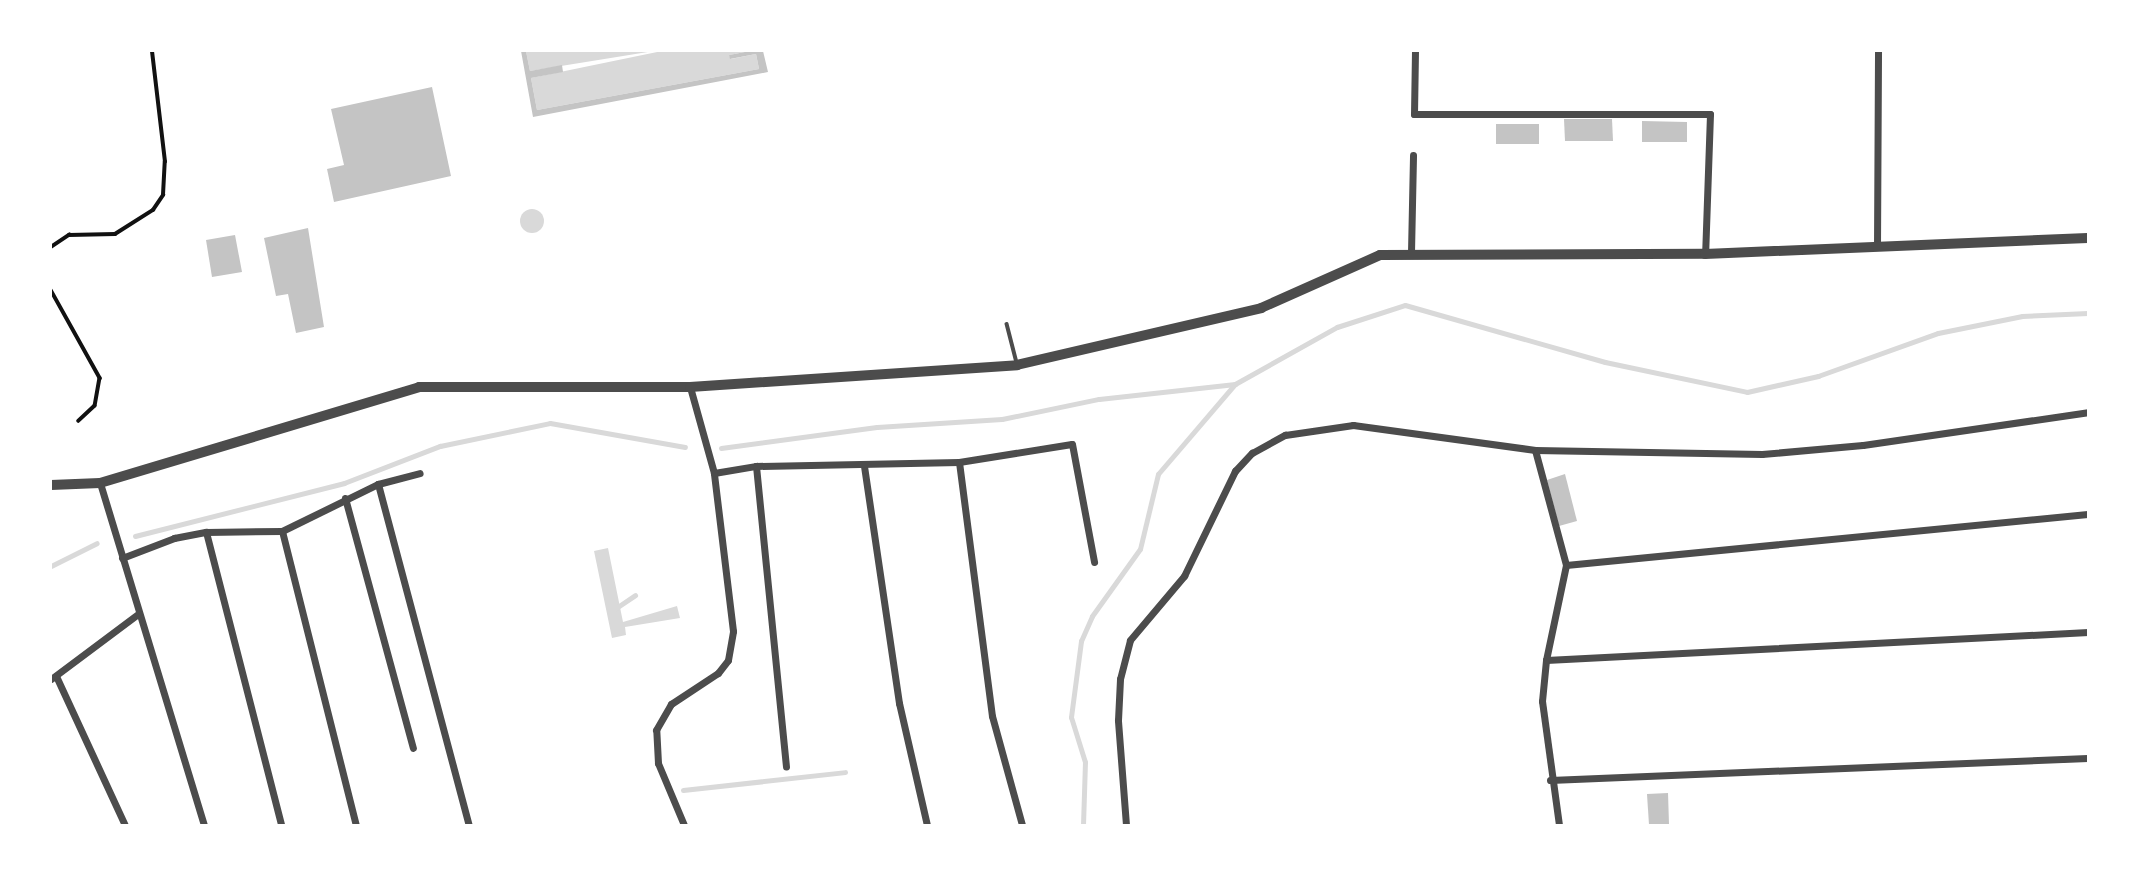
<!DOCTYPE html>
<style>
body{margin:0}
#map{position:relative;width:2139px;height:876px;overflow:hidden;background:#fff;font-family:"PT Sans",sans-serif}
div>[style]{position:absolute}
.water>*{inset:0;background:#d9d9d9}
.round{border-radius:50%}
.stream>*{height:5px;margin:-2.5px;padding:0 2.5px;transform-origin:2.5px;border-radius:2.5px;background:#d9d9d9}
.building>*{inset:0;background:#c4c4c4}
.path>*{height:3.5px;margin:-1.75px;padding:0 1.75px;transform-origin:1.75px;border-radius:1.75px;background:#111}
.service>*{height:3.5px;margin:-1.75px;padding:0 1.75px;transform-origin:1.75px;border-radius:1.75px;background:#4c4c4c}
.minor>*{height:7px;margin:-3.5px;padding:0 3.5px;transform-origin:3.5px;border-radius:3.5px;background:#4c4c4c}
.tertiary>*{height:10px;margin:-5px;padding:0 5px;transform-origin:5px;border-radius:5px;background:#4c4c4c}
span{translate:-50% -50%;white-space:nowrap;text-align:center;line-height:1.15;-webkit-text-stroke:7px #fff;paint-order:stroke}
.frame{position:absolute;inset:0;border:52px solid #fff;pointer-events:none}
</style>
<div id="map">
<div class="water">
<i style="clip-path:polygon(526px 51px,654px 51px,530px 71px)"></i>
<i style="clip-path:polygon(662px 51px,750px 51px,729px 55px,731px 59px,756px 54px,759px 69px,537px 110px,531px 78px)"></i>
<i class="round" style="left:520px;top:209px;width:24px;height:24px"></i>
<i style="clip-path:polygon(608px 548px,623px 622px,677px 606px,680px 618px,625px 627px,626px 635px,612px 638px,594px 551px)"></i>
</div>
<div class="stream">
<i style="left:721px;top:448px;width:157px;rotate:-7.7deg"></i>
<i style="left:877px;top:427px;width:125px;rotate:-3.7deg"></i>
<i style="left:1002px;top:419px;width:99px;rotate:-11.7deg"></i>
<i style="left:1099px;top:399px;width:137px;rotate:-6.3deg"></i>
<i style="left:1235px;top:384px;width:117px;rotate:-29.2deg"></i>
<i style="left:1337px;top:327px;width:71px;rotate:-17.9deg"></i>
<i style="left:1405px;top:305px;width:208px;rotate:15.9deg"></i>
<i style="left:1605px;top:362px;width:145px;rotate:11.9deg"></i>
<i style="left:1747px;top:392px;width:73px;rotate:-12.7deg"></i>
<i style="left:1818px;top:376px;width:127px;rotate:-19.7deg"></i>
<i style="left:1938px;top:333px;width:86px;rotate:-11.4deg"></i>
<i style="left:2022px;top:316px;width:66px;rotate:-2.6deg"></i>
<i style="left:135px;top:536px;width:216px;rotate:-14.2deg"></i>
<i style="left:344px;top:483px;width:103px;rotate:-21.1deg"></i>
<i style="left:440px;top:446px;width:112px;rotate:-11.8deg"></i>
<i style="left:550px;top:423px;width:137px;rotate:10.1deg"></i>
<i style="left:51px;top:566px;width:51px;rotate:-26.6deg"></i>
<i style="left:616px;top:608px;width:23px;rotate:-34deg"></i>
<i style="left:683px;top:790px;width:163px;rotate:-6.3deg"></i>
<i style="left:1083px;top:825px;width:63px;rotate:-88.2deg"></i>
<i style="left:1085px;top:762px;width:47px;rotate:-107.3deg"></i>
<i style="left:1071px;top:717px;width:77px;rotate:-82.5deg"></i>
<i style="left:1081px;top:641px;width:27px;rotate:-66deg"></i>
<i style="left:1092px;top:616px;width:82px;rotate:-54.4deg"></i>
<i style="left:1140px;top:549px;width:77px;rotate:-76.5deg"></i>
<i style="left:1158px;top:474px;width:118px;rotate:-49.5deg"></i>
</div>
<div class="building">
<i style="clip-path:polygon(521px 51px,526px 51px,530px 71px,562px 65px,563px 72px,531px 78px,537px 110px,759px 69px,756px 54px,730px 59px,729px 55px,750px 51px,763px 51px,768px 72px,533px 117px)"></i>
<i style="clip-path:polygon(432px 87px,451px 176px,334px 202px,327px 169px,344px 165px,331px 109px)"></i>
<i style="clip-path:polygon(1564px 119px,1612px 119px,1613px 141px,1565px 141px)"></i>
<i style="clip-path:polygon(1642px 121px,1687px 122px,1687px 142px,1642px 142px)"></i>
<i style="clip-path:polygon(1496px 124px,1539px 124px,1539px 144px,1496px 144px)"></i>
<i style="clip-path:polygon(308px 228px,324px 327px,296px 333px,288px 294px,276px 296px,264px 238px)"></i>
<i style="clip-path:polygon(235px 235px,242px 272px,212px 277px,206px 240px)"></i>
<i style="clip-path:polygon(1565px 474px,1577px 521px,1559px 526px,1547px 480px)"></i>
<i style="clip-path:polygon(1668px 793px,1669px 825px,1649px 825px,1647px 794px)"></i>
</div>
<div class="path">
<i style="left:51px;top:247px;width:22px;rotate:-34deg"></i>
<i style="left:69px;top:235px;width:46px;rotate:-1.2deg"></i>
<i style="left:115px;top:234px;width:45px;rotate:-32.3deg"></i>
<i style="left:153px;top:210px;width:18px;rotate:-56deg"></i>
<i style="left:163px;top:195px;width:33px;rotate:-87deg"></i>
<i style="left:165px;top:162px;width:112px;rotate:-96.7deg"></i>
<i style="left:51px;top:290px;width:101px;rotate:60.9deg"></i>
<i style="left:100px;top:378px;width:28px;rotate:100deg"></i>
<i style="left:95px;top:406px;width:22px;rotate:137deg"></i>
</div>
<div class="service">
<i style="left:1007px;top:324px;width:40px;rotate:75.6deg"></i>
</div>
<div class="minor">
<i style="left:1415px;top:51px;width:63px;rotate:90.9deg"></i>
<i style="left:1414px;top:114px;width:296px"></i>
<i style="left:1710px;top:114px;width:140px;rotate:92deg"></i>
<i style="left:1877px;top:247px;width:196px;rotate:-89.7deg"></i>
<i style="left:1411px;top:252px;width:97px;rotate:-88.8deg"></i>
<i style="left:1535px;top:450px;width:119px;rotate:74.9deg"></i>
<i style="left:959px;top:462px;width:256px;rotate:82.6deg"></i>
<i style="left:992px;top:716px;width:113px;rotate:74.6deg"></i>
<i style="left:756px;top:466px;width:302px;rotate:84.3deg"></i>
<i style="left:864px;top:466px;width:240px;rotate:81.6deg"></i>
<i style="left:899px;top:703px;width:125px;rotate:77.1deg"></i>
<i style="left:714px;top:473px;width:43px;rotate:-9.5deg"></i>
<i style="left:756px;top:466px;width:203px;rotate:-1.1deg"></i>
<i style="left:959px;top:462px;width:114px;rotate:-9.1deg"></i>
<i style="left:1072px;top:444px;width:120px;rotate:79.4deg"></i>
<i style="left:100px;top:483px;width:357px;rotate:73.1deg"></i>
<i style="left:378px;top:484px;width:353px;rotate:75.1deg"></i>
<i style="left:345px;top:498px;width:259px;rotate:74.8deg"></i>
<i style="left:282px;top:531px;width:303px;rotate:75.9deg"></i>
<i style="left:206px;top:532px;width:76px;rotate:-0.8deg"></i>
<i style="left:282px;top:531px;width:107px;rotate:-26.1deg"></i>
<i style="left:378px;top:484px;width:43px;rotate:-14.7deg"></i>
<i style="left:122px;top:558px;width:56px;rotate:-21deg"></i>
<i style="left:174px;top:538px;width:33px;rotate:-11deg"></i>
<i style="left:206px;top:532px;width:302px;rotate:75.6deg"></i>
<i style="left:1546px;top:660px;width:543px;rotate:-2.96deg"></i>
<i style="left:56px;top:676px;width:164px;rotate:65.2deg"></i>
<i style="left:51px;top:679px;width:109px;rotate:-36.8deg"></i>
<i style="left:1550px;top:780px;width:538px;rotate:-2.34deg"></i>
<i style="left:684px;top:825px;width:67px;rotate:-112.8deg"></i>
<i style="left:658px;top:763px;width:33px;rotate:-93deg"></i>
<i style="left:656px;top:730px;width:30px;rotate:-60deg"></i>
<i style="left:671px;top:704px;width:56px;rotate:-33.4deg"></i>
<i style="left:718px;top:673px;width:16px;rotate:-52deg"></i>
<i style="left:728px;top:660px;width:29px;rotate:-80deg"></i>
<i style="left:733px;top:631px;width:159px;rotate:-96.9deg"></i>
<i style="left:714px;top:473px;width:89px;rotate:-105.6deg"></i>
<i style="left:1126px;top:825px;width:105px;rotate:-94.4deg"></i>
<i style="left:1118px;top:720px;width:41px;rotate:-87.2deg"></i>
<i style="left:1120px;top:679px;width:40px;rotate:-75.6deg"></i>
<i style="left:1130px;top:640px;width:84px;rotate:-49.8deg"></i>
<i style="left:1184px;top:576px;width:117px;rotate:-64.1deg"></i>
<i style="left:1235px;top:471px;width:25px;rotate:-47deg"></i>
<i style="left:1252px;top:453px;width:38px;rotate:-29deg"></i>
<i style="left:1285px;top:435px;width:69px;rotate:-8.4deg"></i>
<i style="left:1353px;top:425px;width:184px;rotate:7.8deg"></i>
<i style="left:1535px;top:450px;width:227px;rotate:1deg"></i>
<i style="left:1762px;top:454px;width:101px;rotate:-5.1deg"></i>
<i style="left:1863px;top:445px;width:227px;rotate:-8.3deg"></i>
<i style="left:1559px;top:825px;width:125px;rotate:-97.8deg"></i>
<i style="left:1542px;top:701px;width:41px;rotate:-84.4deg"></i>
<i style="left:1546px;top:660px;width:97px;rotate:-78.1deg"></i>
<i style="left:1566px;top:565px;width:524px;rotate:-5.58deg"></i>
</div>
<div class="tertiary">
<i style="left:51px;top:485px;width:49px;rotate:-2.3deg"></i>
<i style="left:100px;top:483px;width:333px;rotate:-16.7deg"></i>
<i style="left:419px;top:387px;width:271px"></i>
<i style="left:690px;top:387px;width:328px;rotate:-3.8deg"></i>
<i style="left:1017px;top:365px;width:251px;rotate:-13.1deg"></i>
<i style="left:1261px;top:308px;width:130px;rotate:-24deg"></i>
<i style="left:1380px;top:255px;width:325px;rotate:-0.2deg"></i>
<i style="left:1705px;top:254px;width:383px;rotate:-2.4deg"></i>
</div>
<div class="frame"></div>
</div>
